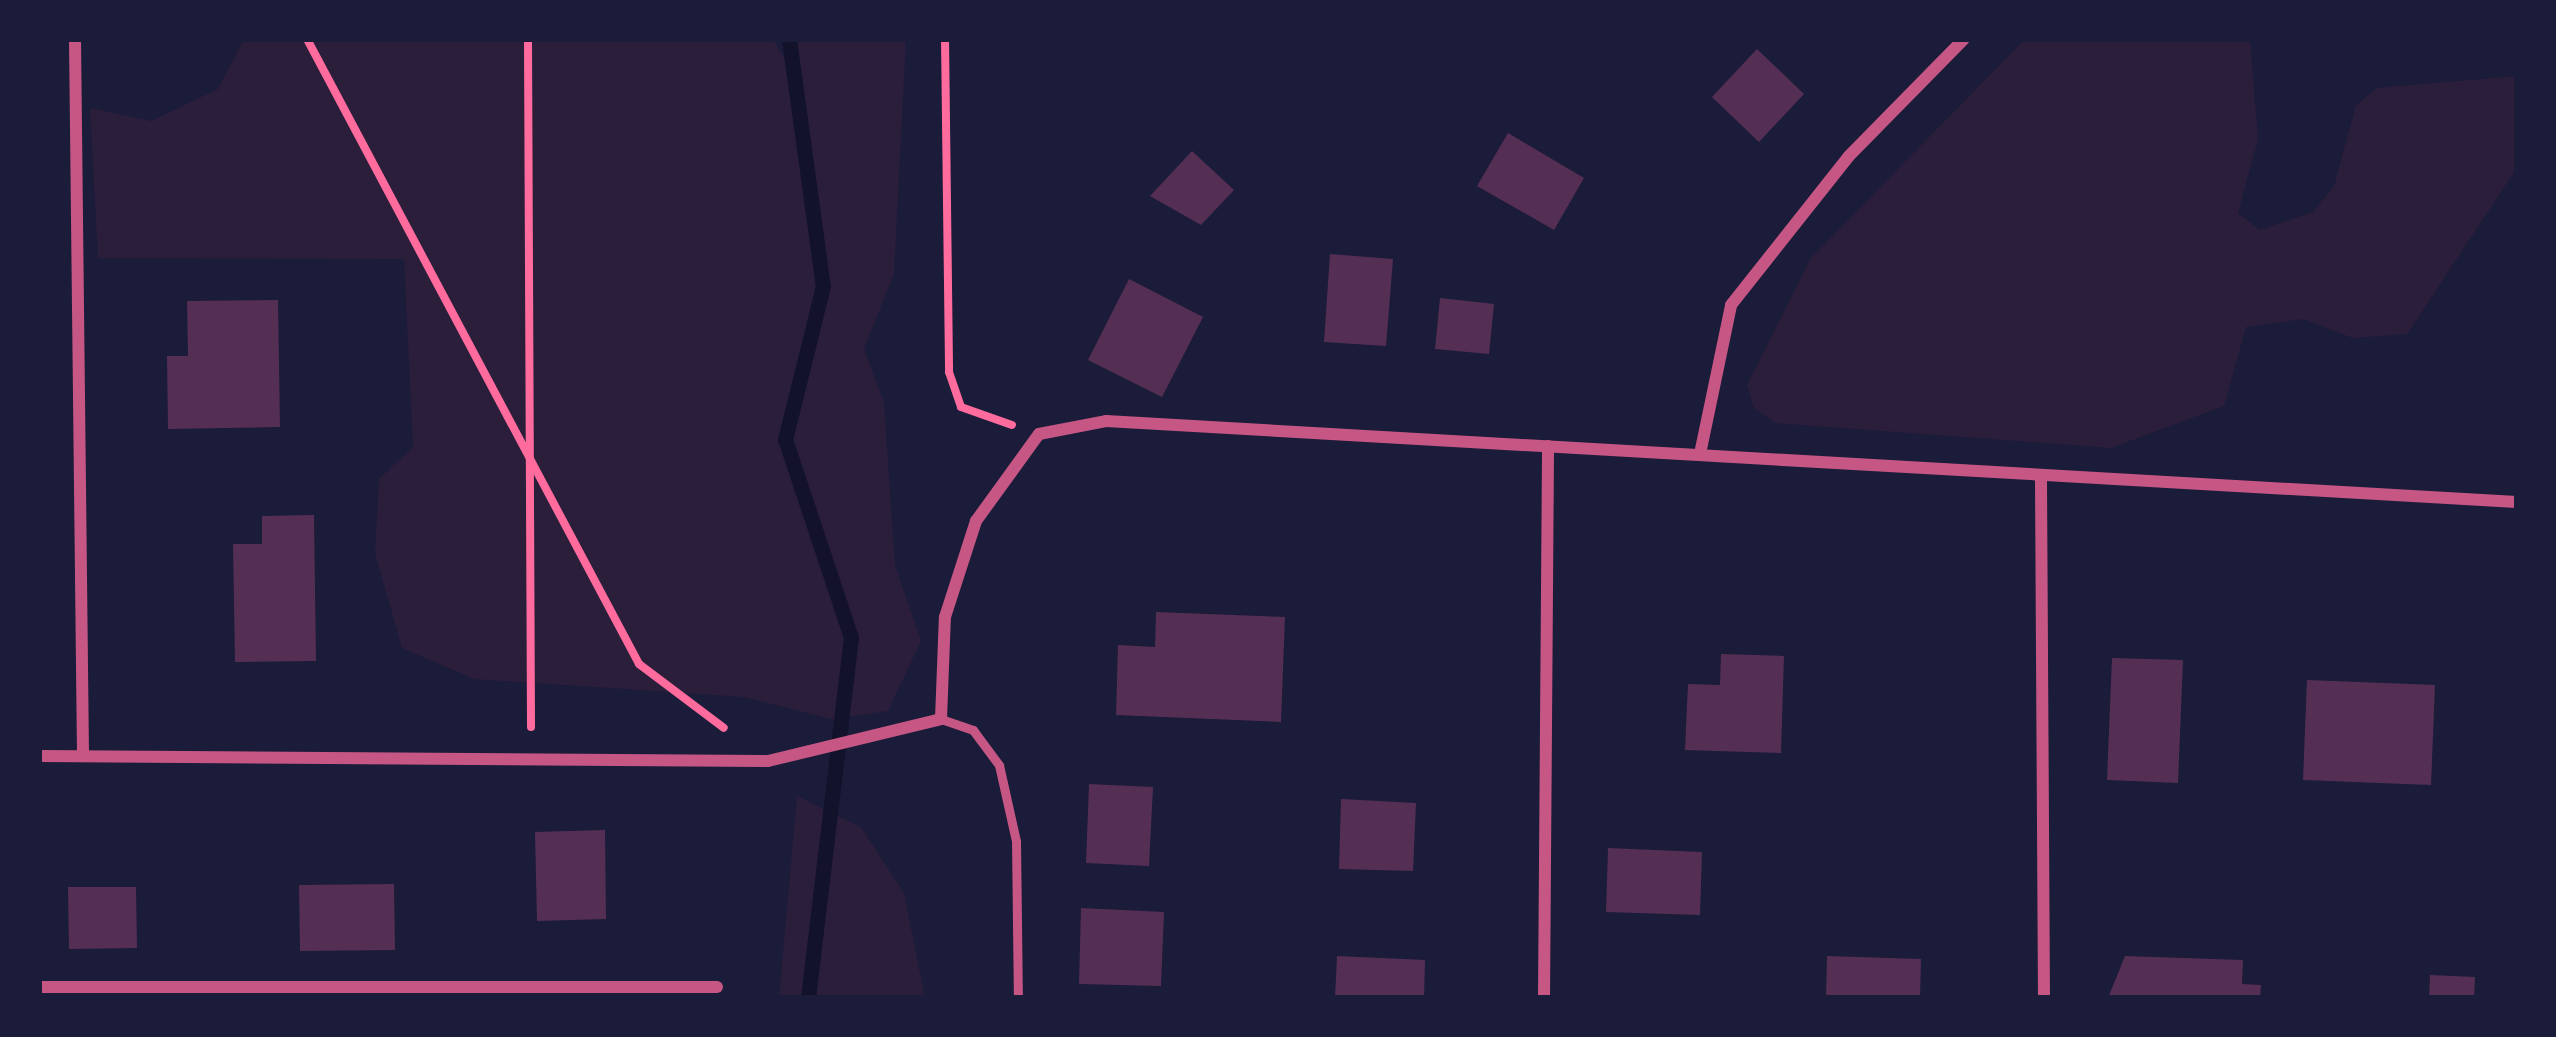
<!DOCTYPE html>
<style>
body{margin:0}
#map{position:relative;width:2556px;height:1037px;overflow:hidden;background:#1b1b3a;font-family:"Exo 2",sans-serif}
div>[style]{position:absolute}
.green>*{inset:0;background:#2a1e3b}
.stream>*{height:15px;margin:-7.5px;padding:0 7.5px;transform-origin:7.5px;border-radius:7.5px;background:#12122b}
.building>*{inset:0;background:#542f53}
.path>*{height:8px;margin:-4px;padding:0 4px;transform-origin:4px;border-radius:4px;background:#ff6b9d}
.service>*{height:9px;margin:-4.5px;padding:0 4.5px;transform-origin:4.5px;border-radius:4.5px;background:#c65784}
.minor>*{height:12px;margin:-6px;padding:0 6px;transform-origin:6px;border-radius:6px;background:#c65784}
span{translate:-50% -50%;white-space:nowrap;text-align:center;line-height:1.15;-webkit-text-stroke:12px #1b1b3a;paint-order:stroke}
.frame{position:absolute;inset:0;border:42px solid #1b1b3a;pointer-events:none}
</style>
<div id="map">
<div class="green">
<i style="clip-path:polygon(244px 39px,773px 39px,790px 68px,798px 39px,906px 39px,894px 274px,864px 349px,884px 403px,895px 565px,921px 641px,888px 711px,831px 719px,744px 697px,474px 679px,402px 648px,375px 553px,379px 479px,413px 447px,404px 259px,98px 258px,90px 108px,151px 121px,218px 89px)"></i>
<i style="clip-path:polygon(2025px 39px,2250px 39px,2258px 139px,2238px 213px,2260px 230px,2313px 212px,2334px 186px,2356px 105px,2377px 88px,2517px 76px,2517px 168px,2407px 334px,2353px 338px,2303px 319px,2246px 327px,2224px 406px,2111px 448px,1775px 423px,1754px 408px,1747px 385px,1811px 258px)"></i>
<i style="clip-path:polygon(797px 796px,861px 827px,904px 893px,925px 998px,779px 998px)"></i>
</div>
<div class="stream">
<i style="left:789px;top:39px;width:249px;rotate:82.2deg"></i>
<i style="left:823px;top:286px;width:158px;rotate:103.9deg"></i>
<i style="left:785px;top:439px;width:209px;rotate:71.6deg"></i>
<i style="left:851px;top:637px;width:364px;rotate:96.8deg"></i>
</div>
<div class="building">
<i style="clip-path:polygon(1757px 49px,1804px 94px,1759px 142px,1712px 97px)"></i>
<i style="clip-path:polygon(1508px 133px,1584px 178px,1554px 230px,1477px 186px)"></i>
<i style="clip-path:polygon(1192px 151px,1234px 190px,1201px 225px,1150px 196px)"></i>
<i style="clip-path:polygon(1330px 254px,1393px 259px,1386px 346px,1324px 342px)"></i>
<i style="clip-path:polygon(1129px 279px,1203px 317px,1162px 397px,1088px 360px)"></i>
<i style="clip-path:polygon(1440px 298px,1494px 304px,1489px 354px,1435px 349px)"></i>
<i style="clip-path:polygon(278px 300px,280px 427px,168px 429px,167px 356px,188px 356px,187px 301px)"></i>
<i style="clip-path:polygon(314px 515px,316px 661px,235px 662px,233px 544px,262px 544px,262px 516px)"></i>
<i style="clip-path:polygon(1156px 612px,1285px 617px,1281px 722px,1116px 715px,1118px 645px,1155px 647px)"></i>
<i style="clip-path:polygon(1721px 654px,1784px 656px,1781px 753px,1685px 750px,1688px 684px,1720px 685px)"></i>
<i style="clip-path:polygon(2112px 658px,2183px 660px,2178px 783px,2107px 780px)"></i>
<i style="clip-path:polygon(2307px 680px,2435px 685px,2431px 785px,2303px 780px)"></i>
<i style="clip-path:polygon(1089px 784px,1153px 787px,1149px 866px,1086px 863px)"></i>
<i style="clip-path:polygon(1341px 799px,1416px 803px,1413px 871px,1339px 869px)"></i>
<i style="clip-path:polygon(605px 830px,606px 919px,537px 921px,535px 832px)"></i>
<i style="clip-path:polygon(1608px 848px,1702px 852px,1700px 915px,1606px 912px)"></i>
<i style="clip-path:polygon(394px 884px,395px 950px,300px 951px,299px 885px)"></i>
<i style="clip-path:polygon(68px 887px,136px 887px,137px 948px,69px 949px)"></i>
<i style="clip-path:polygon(1081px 908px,1164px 912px,1161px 986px,1079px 984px)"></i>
<i style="clip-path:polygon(1337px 956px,1425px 960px,1424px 998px,1335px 998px)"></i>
<i style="clip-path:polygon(1827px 956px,1921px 959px,1920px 998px,1826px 998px)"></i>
<i style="clip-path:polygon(2125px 956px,2243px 960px,2242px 984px,2261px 985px,2260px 998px,2108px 998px)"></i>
<i style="clip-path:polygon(2430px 975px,2475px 977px,2474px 998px,2429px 998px)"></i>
</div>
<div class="path">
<i style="left:307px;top:39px;width:708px;rotate:62.02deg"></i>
<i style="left:639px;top:664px;width:106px;rotate:37deg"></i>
<i style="left:528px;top:39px;width:688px;rotate:89.75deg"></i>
<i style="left:945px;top:39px;width:333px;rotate:89.3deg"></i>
<i style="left:949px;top:372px;width:37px;rotate:71deg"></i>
<i style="left:961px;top:407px;width:54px;rotate:19.4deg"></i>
</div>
<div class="service">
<i style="left:941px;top:719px;width:34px;rotate:19deg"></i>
<i style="left:973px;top:730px;width:44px;rotate:53.4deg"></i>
<i style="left:999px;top:765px;width:78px;rotate:77.4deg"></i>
<i style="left:1016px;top:841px;width:157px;rotate:89.3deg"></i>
</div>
<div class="minor">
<i style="left:75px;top:39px;width:717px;rotate:89.36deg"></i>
<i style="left:1700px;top:454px;width:152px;rotate:-78.2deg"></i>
<i style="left:1731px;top:305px;width:190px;rotate:-51.6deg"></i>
<i style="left:1849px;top:156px;width:164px;rotate:-45.5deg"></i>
<i style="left:2041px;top:480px;width:518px;rotate:89.67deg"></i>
<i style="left:39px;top:756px;width:729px;rotate:0.39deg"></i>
<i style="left:768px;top:761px;width:178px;rotate:-13.6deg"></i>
<i style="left:941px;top:719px;width:102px;rotate:-87.8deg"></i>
<i style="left:945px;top:617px;width:101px;rotate:-72.1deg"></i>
<i style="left:976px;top:521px;width:107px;rotate:-54.1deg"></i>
<i style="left:1039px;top:434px;width:68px;rotate:-11deg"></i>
<i style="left:1106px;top:421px;width:1413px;rotate:3.29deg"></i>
<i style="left:39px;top:987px;width:678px"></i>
<i style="left:1544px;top:998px;width:552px;rotate:-89.58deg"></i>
</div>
<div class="frame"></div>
</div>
